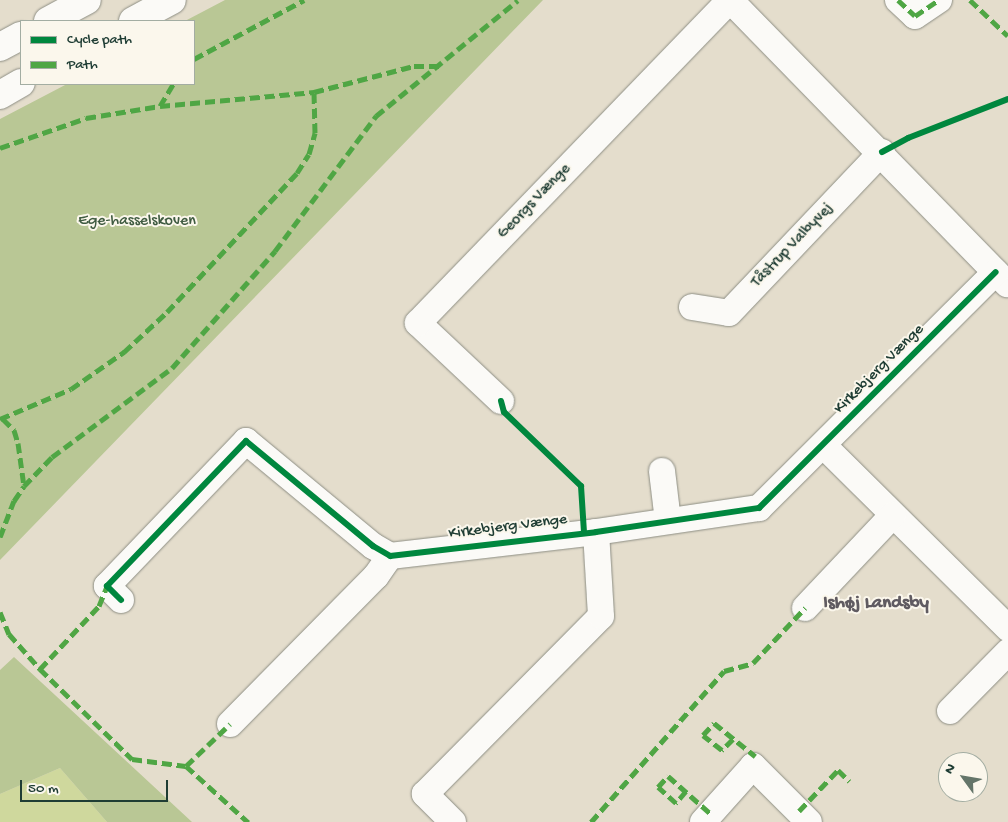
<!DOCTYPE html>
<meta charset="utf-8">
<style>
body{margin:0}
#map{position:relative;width:1008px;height:822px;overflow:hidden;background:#e4ddcc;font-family:"Gochi Hand",sans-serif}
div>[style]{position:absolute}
.green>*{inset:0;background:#cfd89d}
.forest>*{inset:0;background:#b9c795}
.roads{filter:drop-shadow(0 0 1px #8d8e84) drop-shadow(0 0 1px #8d8e84)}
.minor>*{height:26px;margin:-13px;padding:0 13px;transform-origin:13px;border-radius:13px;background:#fbfaf7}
.major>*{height:28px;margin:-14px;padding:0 14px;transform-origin:14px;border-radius:14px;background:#fbfaf7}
.quiet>*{height:5px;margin-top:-2.5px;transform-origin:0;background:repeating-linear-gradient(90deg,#4fa644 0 10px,transparent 0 15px)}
.cycleway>*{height:6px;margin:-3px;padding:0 3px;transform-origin:3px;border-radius:3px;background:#00873e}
span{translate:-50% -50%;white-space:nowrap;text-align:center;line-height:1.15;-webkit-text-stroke:4px #fbf7ec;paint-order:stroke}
.street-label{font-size:16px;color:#1f3d34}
.park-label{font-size:16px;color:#3f5b41}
.quarter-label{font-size:19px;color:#605b61;font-weight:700}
.legend{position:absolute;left:20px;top:20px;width:175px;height:65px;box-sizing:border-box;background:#fbf7ec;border:1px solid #a3ada2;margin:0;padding:6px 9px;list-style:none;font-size:15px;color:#1f3d34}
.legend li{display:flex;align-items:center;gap:10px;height:25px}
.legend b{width:25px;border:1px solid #a3ada2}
.north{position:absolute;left:938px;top:752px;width:50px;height:50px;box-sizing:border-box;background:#fbf7ec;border:1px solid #a3ada2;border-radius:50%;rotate:302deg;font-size:14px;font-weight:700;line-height:20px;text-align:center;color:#1f3d34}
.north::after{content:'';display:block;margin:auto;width:18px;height:22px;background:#647569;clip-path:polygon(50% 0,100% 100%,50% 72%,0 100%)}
.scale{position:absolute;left:20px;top:780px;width:148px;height:22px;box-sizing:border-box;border:2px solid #1f3d34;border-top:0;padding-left:6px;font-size:15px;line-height:18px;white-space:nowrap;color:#1f3d34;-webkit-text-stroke:4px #fbf7ec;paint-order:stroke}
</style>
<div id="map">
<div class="green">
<i style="clip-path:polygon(60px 768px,107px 822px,0 822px,0 794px)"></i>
</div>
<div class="forest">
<i style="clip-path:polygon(225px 0,543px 0,0 560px,0 119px,67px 84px,194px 84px,194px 21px,185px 21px)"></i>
<i style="clip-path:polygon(14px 657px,192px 822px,107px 822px,60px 768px,0 794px,0 670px)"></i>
</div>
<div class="roads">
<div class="minor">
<i style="left:730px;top:0;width:397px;rotate:45.7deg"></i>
<i style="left:898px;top:0;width:23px;rotate:43deg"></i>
<i style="left:915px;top:16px;width:29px;rotate:-34deg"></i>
<i style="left:692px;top:307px;width:37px;rotate:9deg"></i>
<i style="left:729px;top:313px;width:222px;rotate:-46.5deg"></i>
<i style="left:501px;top:401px;width:114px;rotate:-136.8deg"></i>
<i style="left:418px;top:323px;width:449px;rotate:-46deg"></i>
<i style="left:824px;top:446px;width:259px;rotate:44.7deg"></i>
<i style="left:662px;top:471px;width:50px;rotate:83.2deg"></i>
<i style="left:121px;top:600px;width:20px;rotate:-135deg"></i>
<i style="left:107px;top:586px;width:201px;rotate:-46.2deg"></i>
<i style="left:246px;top:441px;width:165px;rotate:39.6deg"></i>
<i style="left:373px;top:546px;width:20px;rotate:30deg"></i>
<i style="left:390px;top:556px;width:207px;rotate:-6.6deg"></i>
<i style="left:596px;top:532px;width:165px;rotate:-8.4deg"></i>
<i style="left:759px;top:508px;width:334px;rotate:-44.9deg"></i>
<i style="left:805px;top:608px;width:128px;rotate:-46.6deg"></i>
<i style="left:950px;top:711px;width:83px;rotate:-45.5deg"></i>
<i style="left:230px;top:724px;width:208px;rotate:-45.4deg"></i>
<i style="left:376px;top:576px;width:24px;rotate:-55deg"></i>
<i style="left:453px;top:822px;width:40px;rotate:-135deg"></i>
<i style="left:425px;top:794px;width:250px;rotate:-45.3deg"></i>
<i style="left:601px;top:616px;width:84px;rotate:-93.4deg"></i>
<i style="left:703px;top:822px;width:75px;rotate:-48.2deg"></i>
<i style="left:753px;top:766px;width:79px;rotate:45deg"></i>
</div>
<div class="major">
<i style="left:48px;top:21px;width:44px;rotate:-28.3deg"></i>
<i style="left:133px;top:21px;width:44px;rotate:-28.3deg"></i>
<i style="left:0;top:47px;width:24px;rotate:-28deg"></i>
<i style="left:0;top:95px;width:24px;rotate:-30deg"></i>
</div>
</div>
<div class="quiet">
<i style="left:898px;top:0;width:23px;rotate:43deg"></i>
<i style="left:915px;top:16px;width:29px;rotate:-34deg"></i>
<i style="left:970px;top:0;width:52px;rotate:43.5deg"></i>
<i style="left:194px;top:59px;width:125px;rotate:-28.2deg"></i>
<i style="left:160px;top:106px;width:26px;rotate:-59deg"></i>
<i style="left:0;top:148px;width:91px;rotate:-19.2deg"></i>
<i style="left:86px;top:118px;width:75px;rotate:-9.2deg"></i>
<i style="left:160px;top:106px;width:155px;rotate:-5.2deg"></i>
<i style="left:314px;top:92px;width:103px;rotate:-14.6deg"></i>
<i style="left:414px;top:66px;width:26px"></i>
<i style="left:0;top:419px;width:77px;rotate:-22.9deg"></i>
<i style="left:71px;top:389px;width:65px;rotate:-34.9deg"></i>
<i style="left:124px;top:352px;width:59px;rotate:-42.9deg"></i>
<i style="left:167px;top:312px;width:190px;rotate:-46.9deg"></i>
<i style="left:297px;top:173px;width:22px;rotate:-58deg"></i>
<i style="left:309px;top:154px;width:22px;rotate:-74deg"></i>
<i style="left:315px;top:133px;width:41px;rotate:-91.4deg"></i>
<i style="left:3px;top:419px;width:16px;rotate:45deg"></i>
<i style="left:14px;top:430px;width:14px;rotate:73deg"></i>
<i style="left:18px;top:443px;width:43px;rotate:82.1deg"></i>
<i style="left:0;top:537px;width:39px;rotate:-69deg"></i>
<i style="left:14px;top:501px;width:18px;rotate:-56deg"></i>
<i style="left:24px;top:486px;width:40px;rotate:-46deg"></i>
<i style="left:52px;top:457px;width:149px;rotate:-36.6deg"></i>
<i style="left:172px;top:368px;width:156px;rotate:-48.6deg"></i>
<i style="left:275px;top:251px;width:169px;rotate:-53.2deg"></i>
<i style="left:376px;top:116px;width:183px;rotate:-39.2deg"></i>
<i style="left:0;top:612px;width:24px;rotate:68deg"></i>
<i style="left:9px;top:634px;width:47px;rotate:48.5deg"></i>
<i style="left:40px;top:669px;width:129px;rotate:44.4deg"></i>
<i style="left:132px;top:759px;width:54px;rotate:7.4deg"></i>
<i style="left:186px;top:766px;width:84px;rotate:42.1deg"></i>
<i style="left:40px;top:669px;width:86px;rotate:-46.9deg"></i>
<i style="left:99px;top:606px;width:22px;rotate:-68deg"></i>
<i style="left:733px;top:739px;width:16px;rotate:135deg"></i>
<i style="left:722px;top:750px;width:24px;rotate:-142deg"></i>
<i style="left:703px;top:735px;width:16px;rotate:-47deg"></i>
<i style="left:714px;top:723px;width:53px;rotate:38.8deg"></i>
<i style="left:186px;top:766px;width:61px;rotate:-43.7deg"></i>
<i style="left:686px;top:791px;width:16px;rotate:130deg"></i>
<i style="left:676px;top:803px;width:24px;rotate:-138deg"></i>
<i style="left:658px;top:787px;width:15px;rotate:-48deg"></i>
<i style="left:668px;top:776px;width:56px;rotate:41.4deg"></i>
<i style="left:799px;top:811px;width:57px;rotate:-46.4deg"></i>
<i style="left:838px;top:770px;width:16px;rotate:45deg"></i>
<i style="left:591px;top:822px;width:201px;rotate:-48.6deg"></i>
<i style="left:724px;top:671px;width:30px;rotate:-15deg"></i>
<i style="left:753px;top:663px;width:76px;rotate:-46.6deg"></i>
</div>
<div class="cycleway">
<i style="left:882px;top:152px;width:30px;rotate:-28deg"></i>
<i style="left:908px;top:138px;width:107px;rotate:-21.3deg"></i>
<i style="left:501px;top:401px;width:11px;rotate:75deg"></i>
<i style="left:504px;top:412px;width:107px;rotate:43.9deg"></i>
<i style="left:581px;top:486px;width:47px;rotate:86.3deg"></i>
<i style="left:121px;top:600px;width:20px;rotate:-135deg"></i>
<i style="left:107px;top:586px;width:201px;rotate:-46.2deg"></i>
<i style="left:246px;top:441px;width:165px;rotate:39.6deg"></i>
<i style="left:373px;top:546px;width:20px;rotate:30deg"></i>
<i style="left:390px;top:556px;width:207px;rotate:-6.6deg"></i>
<i style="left:596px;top:532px;width:165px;rotate:-8.4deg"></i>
<i style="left:759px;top:508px;width:334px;rotate:-44.9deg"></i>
</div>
<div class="street-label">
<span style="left:535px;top:202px;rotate:-46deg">Georgs Vænge</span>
<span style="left:793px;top:246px;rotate:-46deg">Tåstrup Valbyvej</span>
<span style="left:880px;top:370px;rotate:-45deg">Kirkebjerg Vænge</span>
<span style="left:508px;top:528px;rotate:-7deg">Kirkebjerg Vænge</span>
</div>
<div class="park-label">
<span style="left:137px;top:222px">Ege-hasselskoven</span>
</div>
<div class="quarter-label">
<span style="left:876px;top:604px">Ishøj Landsby</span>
</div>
<ul class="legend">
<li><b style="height:6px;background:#00873e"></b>Cycle path</li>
<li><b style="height:6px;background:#4fa644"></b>Path</li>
</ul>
<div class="north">N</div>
<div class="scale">50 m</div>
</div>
